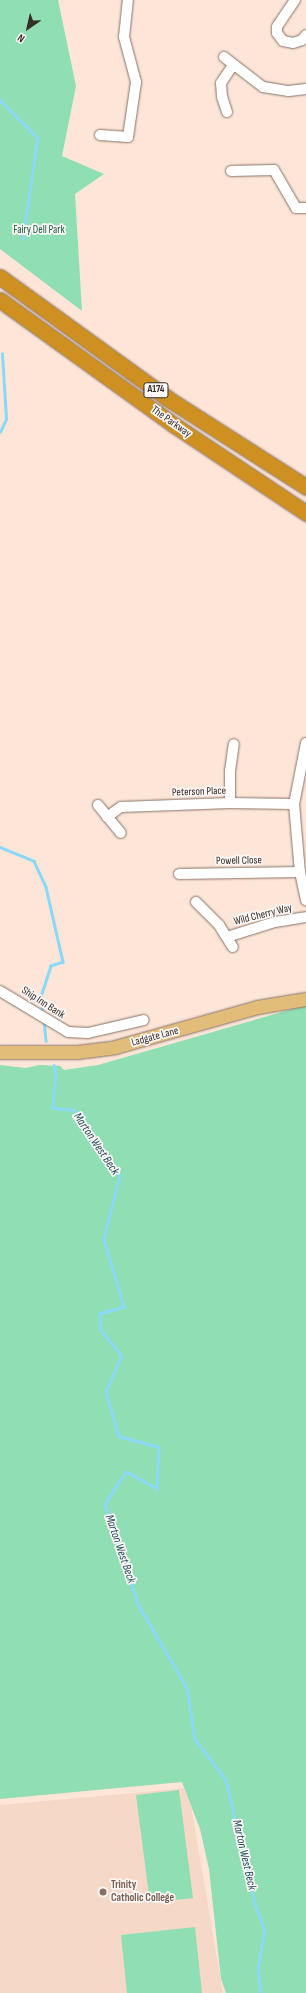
<!DOCTYPE html>
<style>
body{margin:0}
#map{position:relative;width:306px;height:1993px;overflow:hidden;background:#fde6d8;font-family:"Sofia Sans Condensed",sans-serif}
div>[style]{position:absolute}
.built>*{inset:0;background:#f6d8c7}
.green>*{inset:0;background:#90deb3}
.stream>*{height:2.5px;margin:-1.25px;padding:0 1.25px;transform-origin:1.25px;border-radius:1.25px;background:#8ad9f8}
.roads{filter:drop-shadow(0 0 1px #887367) drop-shadow(0 0 1px #887367)}
.minor>*{height:10px;margin:-5px;padding:0 5px;transform-origin:5px;border-radius:5px;background:#fff}
.major>*{height:13px;margin:-6.5px;padding:0 6.5px;transform-origin:6.5px;border-radius:6.5px;background:#e2bc79}
.highway>*{height:15px;margin:-7.5px;padding:0 7.5px;transform-origin:7.5px;border-radius:7.5px;background:#ce9020}
.dots>*{width:11px;height:11px;translate:-50% -50%;box-sizing:border-box;border:2px solid #fcf7f5;border-radius:50%}
span{translate:-50% -50%;white-space:nowrap;text-align:center;line-height:1.15;-webkit-text-stroke:3.5px #fcf7f5;paint-order:stroke}
.shield-label span{padding:1px 3px;background:#fcf7f5;border:1px solid;border-radius:3px;-webkit-text-stroke-width:0}
.shield-label{font-size:10px;color:#362d28;font-weight:700}
.park-label{font-size:11px;color:#165b3c}
.street-label{font-size:11px;color:#362d28}
.education-label{font-size:11px;color:#785e54;font-weight:700}
.left{translate:0 -50%;text-align:left}
.water-label{font-size:12px;color:#1d4a5b;font-style:italic}
.north{position:absolute;left:8px;top:8px;width:40px;height:40px;-webkit-text-stroke:3px #fcf7f5;paint-order:stroke;rotate:214deg;font-size:11px;font-weight:700;line-height:16px;text-align:center;color:#362d28}
.north::after{content:'';display:block;margin:auto;width:14px;height:18px;background:#362d28;clip-path:polygon(50% 0,100% 100%,50% 72%,0 100%)}
</style>
<div id="map">
<div class="built">
<i style="clip-path:polygon(188px 1788px,223px 1993px,0 1993px,0 1805px)"></i>
</div>
<div class="green">
<i style="clip-path:polygon(0 0,58px 0,76px 86px,62px 156px,104px 174px,75px 194px,82px 311px,0 249px)"></i>
<i style="clip-path:polygon(306px 1005px,306px 1993px,226px 1993px,221px 1979px,209px 1869px,200px 1829px,182px 1782px,0 1799px,0 1065px,26px 1068px,39px 1065px,60px 1066px,64px 1070px,98px 1065px)"></i>
<i style="clip-path:polygon(179px 1790px,193px 1898px,150px 1903px,136px 1795px)"></i>
<i style="clip-path:polygon(195px 1927px,202px 1993px,127px 1993px,121px 1935px)"></i>
</div>
<div class="stream">
<i style="left:0;top:100px;width:54px;rotate:45deg"></i>
<i style="left:38px;top:138px;width:102px;rotate:98.4deg"></i>
<i style="left:0;top:432px;width:14px;rotate:-65deg"></i>
<i style="left:6px;top:419px;width:65px;rotate:-93.5deg"></i>
<i style="left:0;top:847px;width:37px;rotate:22deg"></i>
<i style="left:34px;top:861px;width:29px;rotate:65deg"></i>
<i style="left:46px;top:887px;width:77px;rotate:77.2deg"></i>
<i style="left:63px;top:962px;width:13px;rotate:162deg"></i>
<i style="left:51px;top:966px;width:32px;rotate:108deg"></i>
<i style="left:41px;top:996px;width:18px;rotate:84deg"></i>
<i style="left:44px;top:1021px;width:20px;rotate:84deg"></i>
<i style="left:54px;top:1065px;width:7px;rotate:74deg"></i>
<i style="left:56px;top:1072px;width:36px;rotate:95deg"></i>
<i style="left:53px;top:1108px;width:21px;rotate:5deg"></i>
<i style="left:74px;top:1110px;width:80px;rotate:55.1deg"></i>
<i style="left:120px;top:1176px;width:65px;rotate:104.3deg"></i>
<i style="left:104px;top:1239px;width:71px;rotate:73.6deg"></i>
<i style="left:124px;top:1307px;width:25px;rotate:164deg"></i>
<i style="left:100px;top:1314px;width:16px;rotate:86deg"></i>
<i style="left:101px;top:1330px;width:33px;rotate:51deg"></i>
<i style="left:122px;top:1356px;width:39px;rotate:114deg"></i>
<i style="left:106px;top:1392px;width:46px;rotate:73.5deg"></i>
<i style="left:119px;top:1436px;width:41px;rotate:15.4deg"></i>
<i style="left:159px;top:1447px;width:42px;rotate:92.7deg"></i>
<i style="left:157px;top:1489px;width:35px;rotate:-151deg"></i>
<i style="left:126px;top:1472px;width:38px;rotate:123deg"></i>
<i style="left:105px;top:1504px;width:105px;rotate:71.7deg"></i>
<i style="left:138px;top:1604px;width:97px;rotate:59.7deg"></i>
<i style="left:187px;top:1688px;width:52px;rotate:81.1deg"></i>
<i style="left:195px;top:1739px;width:51px;rotate:52.9deg"></i>
<i style="left:226px;top:1780px;width:127px;rotate:76.8deg"></i>
<i style="left:255px;top:1904px;width:28px;rotate:69deg"></i>
<i style="left:265px;top:1930px;width:40px;rotate:100deg"></i>
<i style="left:258px;top:1969px;width:24px;rotate:83deg"></i>
</div>
<div class="roads">
<div class="minor">
<i style="left:295px;top:0;width:32px;rotate:124deg"></i>
<i style="left:277px;top:27px;width:6px;rotate:90deg"></i>
<i style="left:277px;top:33px;width:10px;rotate:53deg"></i>
<i style="left:283px;top:41px;width:10px;rotate:11deg"></i>
<i style="left:293px;top:43px;width:9px;rotate:-18deg"></i>
<i style="left:302px;top:40px;width:6px;rotate:-51deg"></i>
<i style="left:224px;top:57px;width:49px;rotate:37.6deg"></i>
<i style="left:263px;top:87px;width:26px;rotate:9deg"></i>
<i style="left:289px;top:91px;width:17px;rotate:-7deg"></i>
<i style="left:227px;top:112px;width:16px;rotate:-108deg"></i>
<i style="left:222px;top:97px;width:14px;rotate:-94deg"></i>
<i style="left:221px;top:83px;width:22px;rotate:-56deg"></i>
<i style="left:100px;top:135px;width:28px;rotate:4deg"></i>
<i style="left:128px;top:137px;width:56px;rotate:-81.7deg"></i>
<i style="left:136px;top:82px;width:47px;rotate:-104.9deg"></i>
<i style="left:124px;top:37px;width:37px;rotate:-84deg"></i>
<i style="left:231px;top:171px;width:43px;rotate:-1.3deg"></i>
<i style="left:274px;top:170px;width:44px;rotate:59.9deg"></i>
<i style="left:296px;top:208px;width:10px"></i>
<i style="left:306px;top:743px;width:62px;rotate:101.1deg"></i>
<i style="left:294px;top:804px;width:68px;rotate:85deg"></i>
<i style="left:300px;top:872px;width:29px;rotate:78deg"></i>
<i style="left:230px;top:803px;width:32px;rotate:-90deg"></i>
<i style="left:230px;top:771px;width:27px;rotate:-82deg"></i>
<i style="left:98px;top:805px;width:36px;rotate:51deg"></i>
<i style="left:107px;top:817px;width:17px;rotate:-36deg"></i>
<i style="left:121px;top:807px;width:109px;rotate:-2.1deg"></i>
<i style="left:230px;top:803px;width:64px;rotate:0.9deg"></i>
<i style="left:179px;top:874px;width:121px;rotate:-0.9deg"></i>
<i style="left:196px;top:902px;width:33px;rotate:45deg"></i>
<i style="left:219px;top:925px;width:26px;rotate:58deg"></i>
<i style="left:227px;top:937px;width:50px;rotate:-17.4deg"></i>
<i style="left:275px;top:922px;width:31px;rotate:-9deg"></i>
<i style="left:0;top:991px;width:79px;rotate:31.1deg"></i>
<i style="left:68px;top:1032px;width:20px;rotate:3deg"></i>
<i style="left:88px;top:1033px;width:57px;rotate:-13.1deg"></i>
</div>
<div class="major">
<i style="left:0;top:1052px;width:77px"></i>
<i style="left:77px;top:1052px;width:38px;rotate:-7deg"></i>
<i style="left:115px;top:1047px;width:148px;rotate:-15.7deg"></i>
<i style="left:257px;top:1007px;width:50px;rotate:-9.3deg"></i>
</div>
<div class="highway">
<i style="left:0;top:277px;width:206px;rotate:35.9deg"></i>
<i style="left:167px;top:398px;width:165px;rotate:32.6deg"></i>
<i style="left:0;top:300px;width:214px;rotate:35.7deg"></i>
<i style="left:174px;top:425px;width:159px;rotate:33.7deg"></i>
</div>
</div>
<div class="dots">
<i style="left:103px;top:1892px;background:#8d6e63"></i>
</div>
<div class="shield-label">
<span style="left:156px;top:390px">A174</span>
</div>
<div class="park-label">
<span style="left:39px;top:230px">Fairy Dell Park</span>
</div>
<div class="street-label">
<span style="left:171px;top:422px;rotate:35deg">The Parkway</span>
<span style="left:199px;top:792px;rotate:-2deg">Peterson Place</span>
<span style="left:239px;top:861px;rotate:-1deg">Powell Close</span>
<span style="left:263px;top:915px;rotate:-14deg">Wild Cherry Way</span>
<span style="left:43px;top:1003px;rotate:33deg">Ship Inn Bank</span>
<span style="left:155px;top:1037px;rotate:-15deg">Ladgate Lane</span>
</div>
<div class="education-label">
<span class="left" style="left:111px;top:1892px">Trinity<br>Catholic College</span>
</div>
<div class="water-label">
<span style="left:96px;top:1144px;rotate:56deg">Marton West Beck</span>
<span style="left:120px;top:1549px;rotate:71deg">Marton West Beck</span>
<span style="left:244px;top:1855px;rotate:77deg">Marton West Beck</span>
</div>
<div class="north">N</div>
</div>
